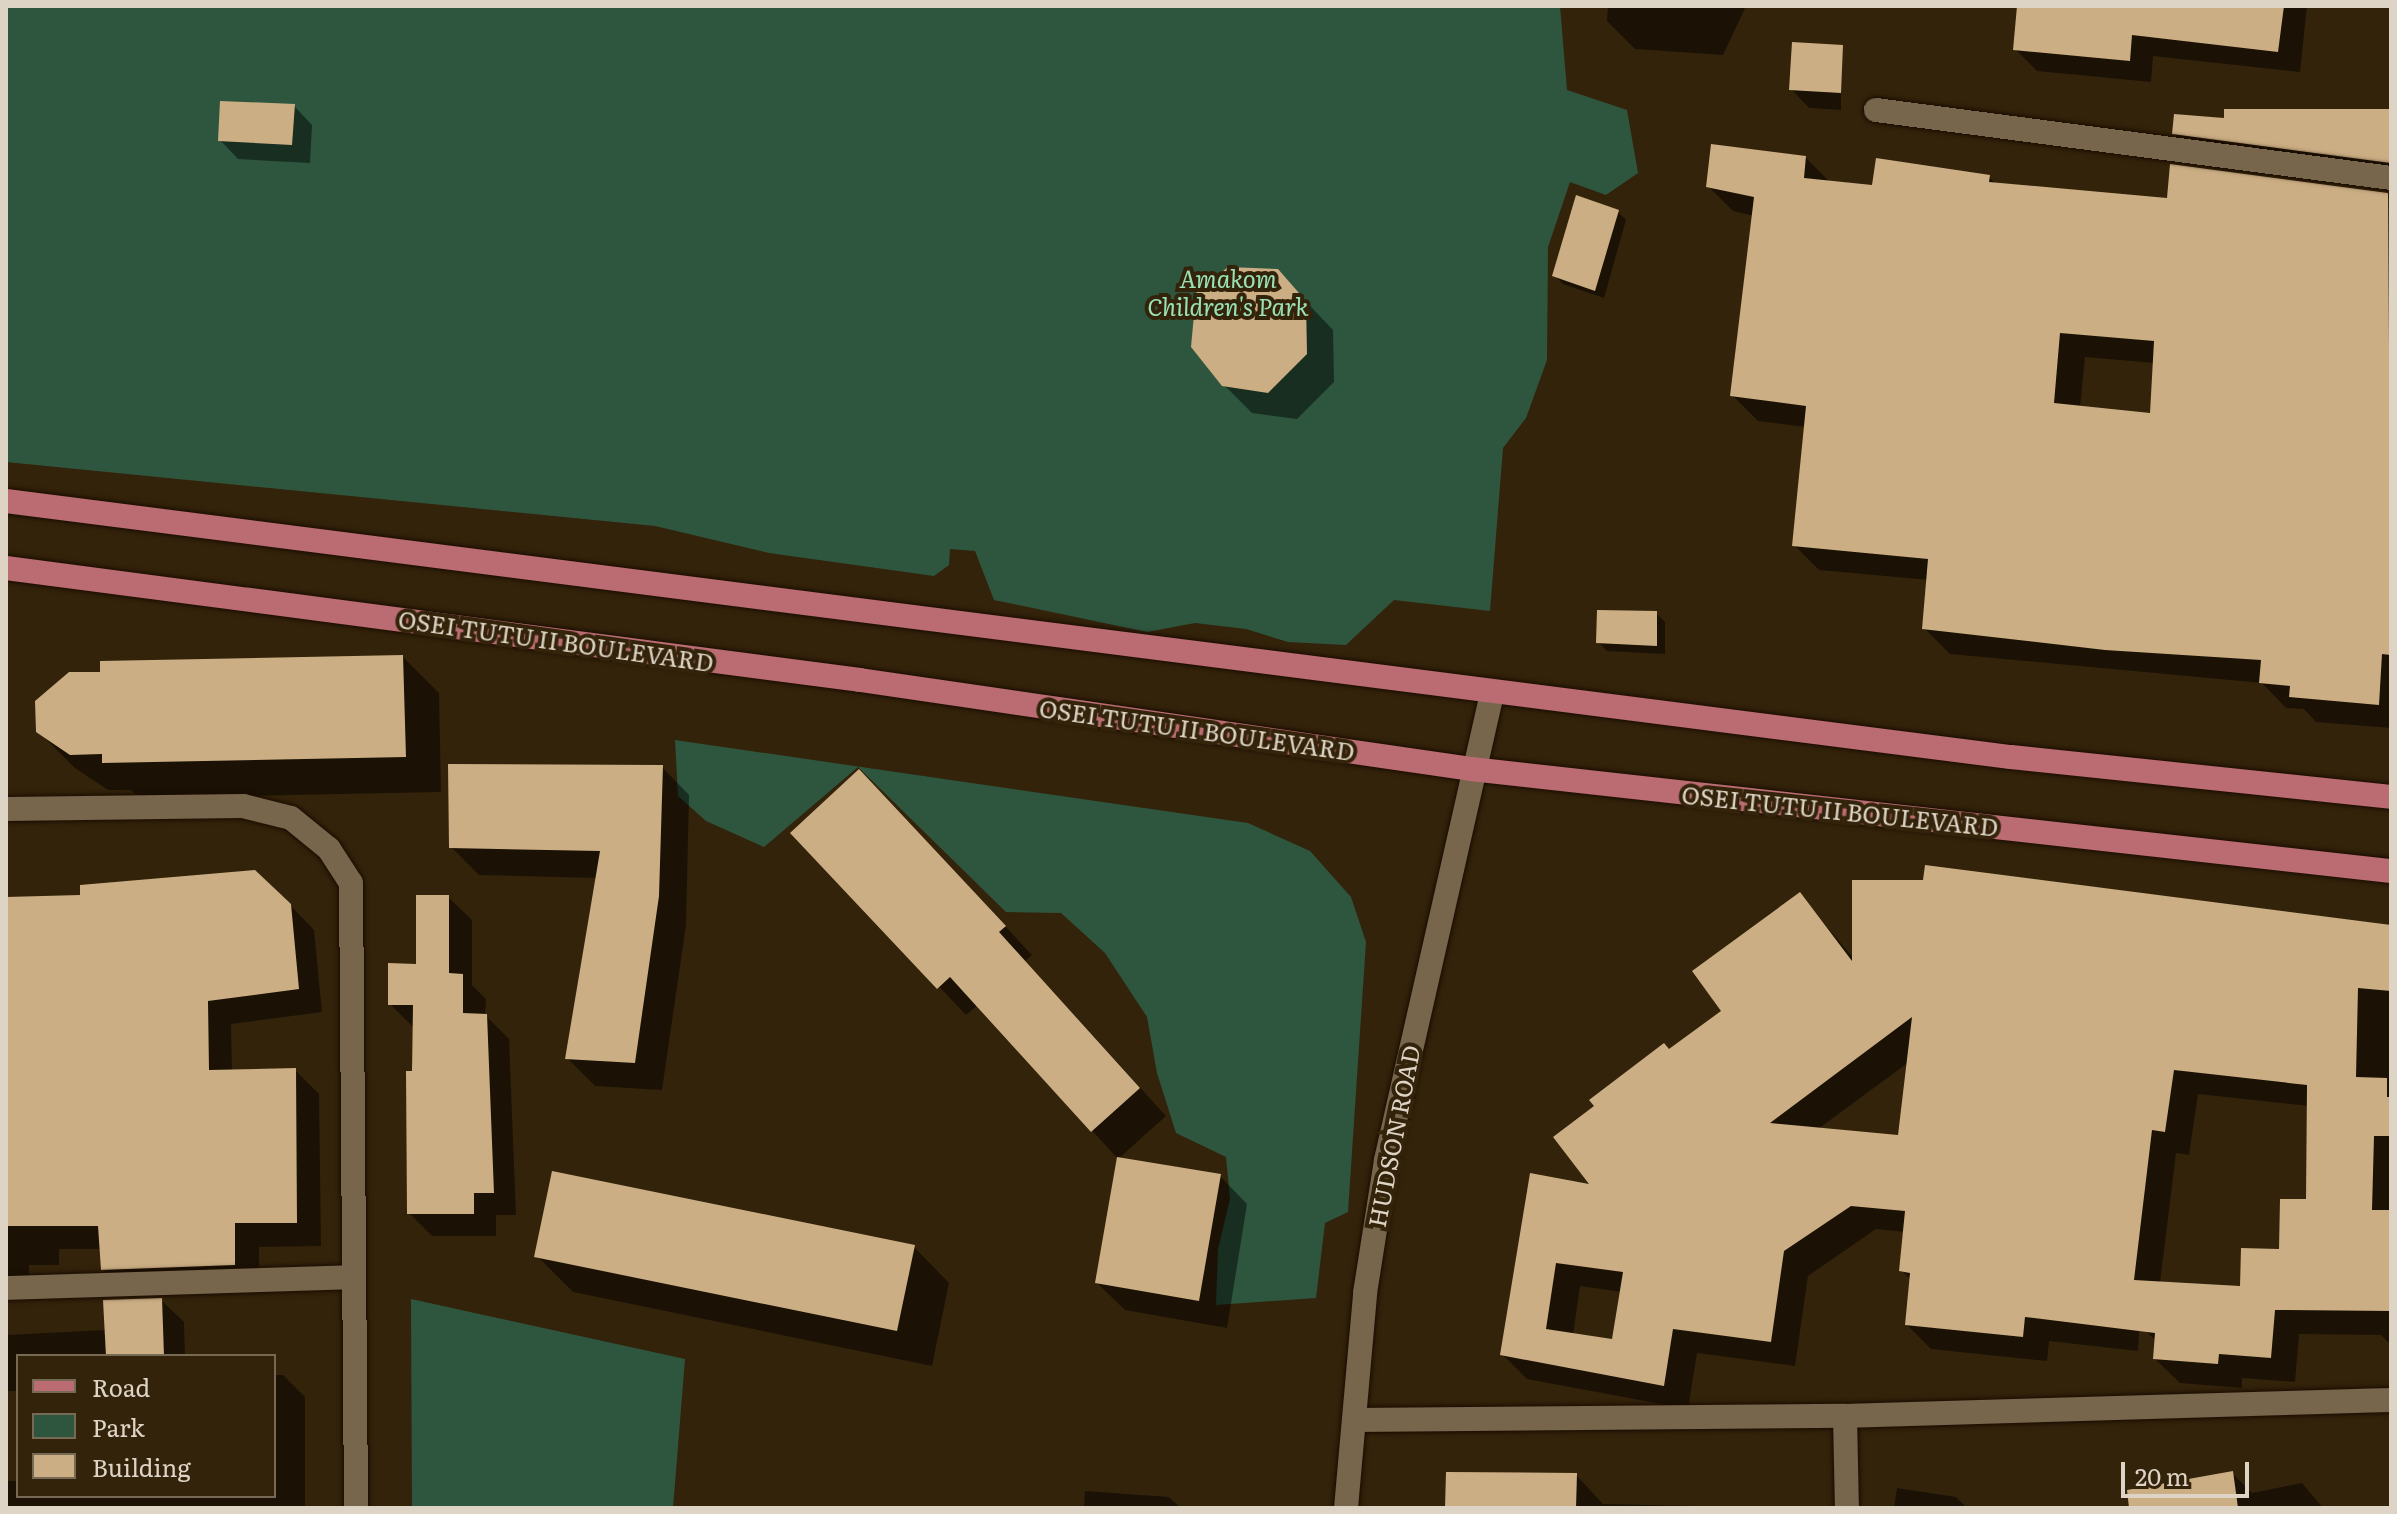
<!DOCTYPE html>
<style>
body{margin:0}
#map{position:relative;width:2397px;height:1514px;overflow:hidden;background:#33230a;font-family:Literata,serif}
div>[style]{position:absolute}
.green>*{inset:0;background:#2e563f}
.shadow>*{inset:0;background:#0007}
.building>*{inset:0;background:#cbae84}
.roads{filter:drop-shadow(0 0 2px #1a0c00) drop-shadow(0 0 2px #1a0c00)}
.minor>*{height:24px;margin:-12px;padding:0 12px;transform-origin:12px;border-radius:12px;background:#77654c}
.major>*{height:24px;margin:-12px;padding:0 12px;transform-origin:12px;border-radius:12px;background:#ba6c72}
span{translate:-50% -50%;white-space:nowrap;text-align:center;line-height:1.15;-webkit-text-stroke:8px #33230a;paint-order:stroke}
.park-label{font-size:24px;color:#9ae2b6;font-style:italic}
.street-label{font-size:24px;color:#ded4c5}
.frame{position:absolute;inset:0;border:8px solid #ded4c5;pointer-events:none}
.legend{position:absolute;left:16px;top:1354px;width:260px;height:144px;box-sizing:border-box;background:#33230a;border:2px solid #776a55;margin:0;padding:10px 14px;list-style:none;font-size:24px;color:#ded4c5}
.legend li{display:flex;align-items:center;gap:16px;height:40px}
.legend b{width:40px;border:2px solid #776a55}
.scale{position:absolute;left:2121px;top:1462px;width:128px;height:36px;box-sizing:border-box;border:4px solid #ded4c5;border-top:0;padding-left:10px;font-size:24px;line-height:28px;white-space:nowrap;color:#ded4c5;-webkit-text-stroke:6px #33230a;paint-order:stroke}
</style>
<div id="map">
<div class="green">
<i style="clip-path:polygon(6px 6px,1560px 6px,1567px 90px,1627px 110px,1638px 173px,1606px 195px,1570px 182px,1548px 247px,1547px 360px,1526px 418px,1503px 448px,1490px 611px,1394px 600px,1346px 645px,1288px 642px,1246px 629px,1195px 623px,1147px 632px,994px 600px,975px 551px,950px 549px,949px 565px,934px 576px,769px 553px,655px 526px,6px 462px)"></i>
<i style="clip-path:polygon(675px 740px,1248px 823px,1310px 851px,1351px 897px,1366px 942px,1348px 1212px,1325px 1223px,1316px 1298px,1216px 1305px,1218px 1249px,1230px 1199px,1226px 1157px,1176px 1133px,1157px 1073px,1147px 1017px,1105px 953px,1061px 913px,1006px 912px,858px 767px,764px 847px,706px 821px,678px 796px)"></i>
<i style="clip-path:polygon(411px 1299px,685px 1359px,673px 1508px,412px 1508px)"></i>
</div>
<div class="shadow">
<i style="clip-path:polygon(1608px 6px,1746px 6px,1723px 55px,1635px 49px,1607px 21px)"></i>
<i style="clip-path:polygon(2019px 6px,2307px 6px,2300px 72px,2153px 56px,2151px 82px,2037px 71px,2015px 49px)"></i>
<i style="clip-path:polygon(1841px 64px,1841px 110px,1809px 108px,1791px 89px)"></i>
<i style="clip-path:polygon(294px 106px,312px 125px,310px 163px,238px 159px,220px 140px)"></i>
<i style="clip-path:polygon(2226px 111px,2391px 111px,2391px 173px,2186px 146px,2174px 133px,2226px 121px)"></i>
<i style="clip-path:polygon(evenodd,1806px 158px,1831px 183px,1830px 190px,1989px 177px,1997px 185px,2169px 200px,2387px 195px,2391px 728px,2316px 722px,2304px 709px,2286px 708px,2262px 683px,1950px 654px,1924px 628px,1929px 580px,1819px 570px,1794px 545px,1806px 427px,1758px 421px,1732px 395px,1754px 216px,1733px 211px,1708px 186px,1806px 158px,2085px 357px,2154px 363px,2151px 415px,2080px 408px,2085px 357px)"></i>
<i style="clip-path:polygon(1617px 211px,1626px 220px,1604px 298px,1563px 284px,1554px 275px)"></i>
<i style="clip-path:polygon(1277px 271px,1333px 330px,1334px 382px,1297px 419px,1252px 413px,1224px 385px)"></i>
<i style="clip-path:polygon(1656px 613px,1665px 622px,1665px 654px,1607px 651px,1598px 642px)"></i>
<i style="clip-path:polygon(403px 657px,439px 693px,441px 792px,140px 798px,131px 790px,108px 790px,75px 768px,38px 731px)"></i>
<i style="clip-path:polygon(662px 767px,689px 795px,686px 925px,662px 1090px,595px 1086px,567px 1058px,598px 878px,479px 875px,451px 847px)"></i>
<i style="clip-path:polygon(887px 800px,1032px 955px,1025px 961px,1166px 1116px,1118px 1159px,978px 1005px,966px 1015px,793px 833px)"></i>
<i style="clip-path:polygon(evenodd,1800px 895px,1854px 959px,2391px 927px,2391px 1345px,2381px 1335px,2299px 1334px,2295px 1382px,2242px 1378px,2242px 1388px,2180px 1383px,2155px 1359px,2156px 1341px,2145px 1330px,2140px 1310px,2138px 1351px,2049px 1341px,2047px 1361px,1931px 1349px,1907px 1325px,1911px 1280px,1901px 1270px,1905px 1232px,1876px 1229px,1808px 1276px,1795px 1366px,1697px 1353px,1688px 1409px,1527px 1379px,1503px 1355px,1669px 1051px,1724px 1011px,1800px 895px,1909px 1062px,1900px 1137px,1818px 1129px,1909px 1062px,1800px 895px,2198px 1094px,2309px 1106px,2308px 1201px,2281px 1251px,2242px 1289px,2160px 1283px,2176px 1153px,2189px 1155px,2198px 1094px,1800px 895px,1580px 1286px,1622px 1292px,1614px 1341px,1573px 1335px,1580px 1286px)"></i>
<i style="clip-path:polygon(448px 897px,472px 920px,472px 985px,486px 999px,485px 1015px,509px 1039px,516px 1215px,496px 1215px,496px 1236px,432px 1236px,409px 1213px,413px 1027px,390px 1004px,418px 966px)"></i>
<i style="clip-path:polygon(6px 899px,290px 905px,314px 930px,322px 1012px,231px 1024px,232px 1071px,295px 1070px,319px 1094px,321px 1246px,259px 1247px,259px 1289px,127px 1293px,103px 1269px,102px 1249px,59px 1249px,59px 1265px,29px 1265px,29px 1286px,6px 1288px)"></i>
<i style="clip-path:polygon(1220px 1176px,1247px 1204px,1227px 1328px,1125px 1310px,1097px 1283px)"></i>
<i style="clip-path:polygon(914px 1247px,949px 1283px,932px 1366px,573px 1292px,537px 1256px)"></i>
<i style="clip-path:polygon(161px 1300px,184px 1322px,185px 1356px,18px 1356px,18px 1391px,6px 1391px,6px 1335px,106px 1330px)"></i>
<i style="clip-path:polygon(274px 1375px,283px 1375px,305px 1397px,305px 1508px,6px 1508px,6px 1481px,18px 1481px,18px 1496px,274px 1496px)"></i>
<i style="clip-path:polygon(2232px 1473px,2252px 1493px,2302px 1483px,2323px 1508px,2177px 1508px)"></i>
<i style="clip-path:polygon(1576px 1475px,1603px 1504px,1787px 1508px,1447px 1508px)"></i>
<i style="clip-path:polygon(1897px 1488px,1956px 1497px,1967px 1508px,1894px 1508px)"></i>
<i style="clip-path:polygon(1085px 1491px,1169px 1497px,1181px 1508px,1084px 1508px)"></i>
</div>
<div class="building">
<i style="clip-path:polygon(2017px 6px,2284px 6px,2278px 52px,2132px 35px,2130px 61px,2013px 50px)"></i>
<i style="clip-path:polygon(1792px 42px,1843px 45px,1841px 93px,1789px 90px)"></i>
<i style="clip-path:polygon(220px 101px,295px 104px,292px 145px,218px 141px)"></i>
<i style="clip-path:polygon(2224px 109px,2391px 109px,2390px 163px,2172px 134px,2174px 114px,2224px 118px)"></i>
<i style="clip-path:polygon(evenodd,1711px 144px,1806px 156px,1804px 178px,1872px 185px,1876px 158px,1990px 175px,1989px 182px,2167px 198px,2170px 164px,2388px 193px,2391px 655px,2382px 654px,2379px 705px,2289px 697px,2290px 686px,2259px 683px,2261px 660px,2105px 650px,1922px 629px,1928px 559px,1792px 546px,1806px 406px,1730px 396px,1754px 197px,1706px 187px,1711px 144px,2060px 333px,2154px 341px,2150px 413px,2054px 403px,2060px 333px)"></i>
<i style="clip-path:polygon(1576px 195px,1619px 210px,1595px 291px,1552px 276px)"></i>
<i style="clip-path:polygon(1228px 267px,1278px 269px,1306px 301px,1307px 354px,1268px 393px,1222px 386px,1191px 347px,1196px 293px)"></i>
<i style="clip-path:polygon(1597px 610px,1657px 611px,1657px 646px,1596px 643px)"></i>
<i style="clip-path:polygon(403px 655px,406px 757px,102px 763px,102px 754px,70px 755px,36px 732px,35px 701px,69px 672px,100px 672px,100px 661px)"></i>
<i style="clip-path:polygon(448px 764px,663px 765px,659px 896px,635px 1063px,565px 1059px,600px 851px,449px 848px)"></i>
<i style="clip-path:polygon(859px 769px,1006px 926px,999px 932px,1140px 1088px,1091px 1132px,950px 977px,937px 989px,790px 833px)"></i>
<i style="clip-path:polygon(evenodd,1925px 865px,2391px 925px,2391px 991px,2358px 988px,2356px 1077px,2387px 1078px,2387px 1097px,2391px 1097px,2391px 1136px,2374px 1136px,2372px 1210px,2391px 1210px,2391px 1311px,2275px 1310px,2271px 1358px,2219px 1354px,2218px 1364px,2153px 1359px,2155px 1333px,2025px 1317px,2023px 1337px,1905px 1325px,1910px 1273px,1899px 1271px,1905px 1211px,1851px 1206px,1784px 1251px,1771px 1342px,1673px 1329px,1664px 1386px,1500px 1355px,1530px 1173px,1589px 1184px,1553px 1137px,1594px 1106px,1589px 1100px,1664px 1043px,1669px 1049px,1721px 1011px,1692px 971px,1800px 892px,1852px 961px,1852px 880px,1923px 880px,1925px 865px,1912px 1017px,1898px 1135px,1770px 1123px,1912px 1017px,1925px 865px,2174px 1070px,2307px 1085px,2306px 1199px,2280px 1199px,2279px 1249px,2241px 1248px,2240px 1286px,2134px 1280px,2152px 1130px,2165px 1132px,2174px 1070px,1925px 865px,1556px 1263px,1623px 1272px,1612px 1339px,1546px 1329px,1556px 1263px)"></i>
<i style="clip-path:polygon(255px 870px,291px 904px,299px 989px,208px 1001px,209px 1070px,296px 1068px,297px 1223px,235px 1223px,235px 1265px,101px 1270px,98px 1226px,6px 1226px,6px 897px,80px 895px,80px 885px)"></i>
<i style="clip-path:polygon(416px 895px,449px 895px,449px 973px,463px 974px,463px 1013px,487px 1014px,494px 1193px,474px 1193px,474px 1214px,407px 1214px,406px 1071px,412px 1071px,413px 1005px,388px 1005px,388px 963px,416px 964px)"></i>
<i style="clip-path:polygon(1117px 1157px,1221px 1174px,1199px 1301px,1095px 1283px)"></i>
<i style="clip-path:polygon(552px 1171px,915px 1245px,897px 1331px,534px 1257px)"></i>
<i style="clip-path:polygon(162px 1298px,164px 1356px,106px 1356px,103px 1300px)"></i>
<i style="clip-path:polygon(2233px 1471px,2238px 1508px,2129px 1508px,2127px 1490px)"></i>
<i style="clip-path:polygon(1446px 1472px,1577px 1473px,1576px 1508px,1445px 1508px)"></i>
</div>
<div class="roads">
<div class="minor">
<i style="left:1876px;top:110px;width:519px;rotate:7.52deg"></i>
<i style="left:6px;top:809px;width:237px;rotate:-0.7deg"></i>
<i style="left:243px;top:806px;width:49px;rotate:14deg"></i>
<i style="left:291px;top:818px;width:49px;rotate:39.2deg"></i>
<i style="left:329px;top:849px;width:40px;rotate:57.1deg"></i>
<i style="left:351px;top:883px;width:625px;rotate:89.54deg"></i>
<i style="left:6px;top:1288px;width:348px;rotate:-1.8deg"></i>
<i style="left:1845px;top:1416px;width:92px;rotate:88.8deg"></i>
<i style="left:1354px;top:1420px;width:491px;rotate:-0.5deg"></i>
<i style="left:1845px;top:1416px;width:546px;rotate:-1.68deg"></i>
<i style="left:1346px;top:1508px;width:216px;rotate:-84.9deg"></i>
<i style="left:1365px;top:1293px;width:135px;rotate:-81deg"></i>
<i style="left:1386px;top:1160px;width:480px;rotate:-77.2deg"></i>
</div>
<div class="major">
<i style="left:6px;top:501px;width:2021px;rotate:7.28deg"></i>
<i style="left:2011px;top:757px;width:382px;rotate:6deg"></i>
<i style="left:6px;top:568px;width:861px;rotate:7.47deg"></i>
<i style="left:860px;top:680px;width:617px;rotate:8.29deg"></i>
<i style="left:1471px;top:769px;width:926px;rotate:6.33deg"></i>
</div>
</div>
<div class="park-label">
<span style="left:1228px;top:292px">Amakom<br>Children's Park</span>
</div>
<div class="street-label">
<span style="left:556px;top:640px;rotate:8deg">OSEI TUTU II BOULEVARD</span>
<span style="left:1197px;top:729px;rotate:8deg">OSEI TUTU II BOULEVARD</span>
<span style="left:1840px;top:810px;rotate:6deg">OSEI TUTU II BOULEVARD</span>
<span style="left:1393px;top:1136px;rotate:-79deg">HUDSON ROAD</span>
</div>
<div class="frame"></div>
<ul class="legend">
<li><b style="height:10px;background:#ba6c72"></b>Road</li>
<li><b style="height:22px;background:#2e563f"></b>Park</li>
<li><b style="height:22px;background:#cbae84"></b>Building</li>
</ul>
<div class="scale">20 m</div>
</div>
